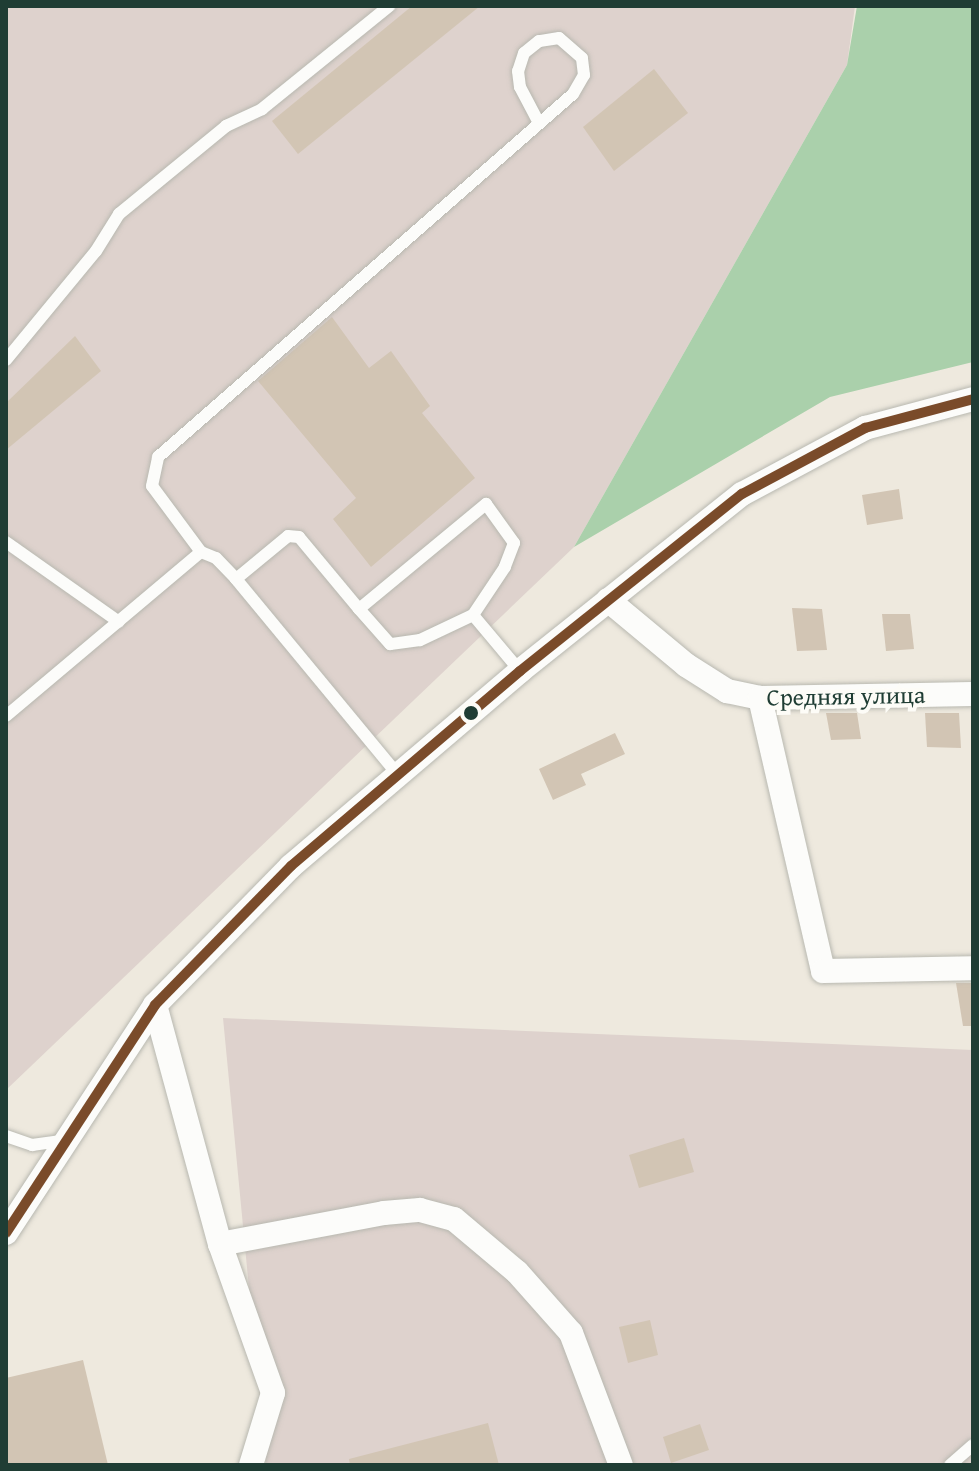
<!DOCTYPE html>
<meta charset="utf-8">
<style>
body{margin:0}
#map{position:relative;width:979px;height:1471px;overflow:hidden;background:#eee9de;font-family:"Gentium Book Plus",serif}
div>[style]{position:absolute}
.industrial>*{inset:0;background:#ded2cd}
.forest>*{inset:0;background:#aad0ab}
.building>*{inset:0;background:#d2c5b4}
.roads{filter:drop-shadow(0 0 2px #b8b8b0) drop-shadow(0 0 2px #b8b8b0)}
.service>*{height:12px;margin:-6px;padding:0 6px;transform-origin:6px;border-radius:6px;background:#fcfcfa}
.minor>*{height:24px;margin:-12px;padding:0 12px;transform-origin:12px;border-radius:12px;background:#fcfcfa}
.bus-1>*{height:10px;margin:-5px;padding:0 5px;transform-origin:5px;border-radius:5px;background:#7a4b2a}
.dots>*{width:22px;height:22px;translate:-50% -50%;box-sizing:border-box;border:4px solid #fdfcf7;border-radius:50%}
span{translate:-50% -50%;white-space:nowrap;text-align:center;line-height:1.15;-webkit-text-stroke:8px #fdfcf7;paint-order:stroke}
.street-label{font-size:24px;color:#1f3d34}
.frame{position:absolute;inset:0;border:8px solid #1f3d34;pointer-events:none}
</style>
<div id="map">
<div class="industrial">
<i style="clip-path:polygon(6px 6px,855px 6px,847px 65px,574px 547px,6px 1090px)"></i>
<i style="clip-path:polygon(223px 1018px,973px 1050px,973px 1465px,266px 1465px)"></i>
</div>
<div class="forest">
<i style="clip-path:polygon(857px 6px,973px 6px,973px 362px,830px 397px,574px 547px,847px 65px)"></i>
</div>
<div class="building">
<i style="clip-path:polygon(412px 6px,480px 6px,298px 154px,272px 121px)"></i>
<i style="clip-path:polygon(654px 69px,688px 113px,614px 171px,583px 127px)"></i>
<i style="clip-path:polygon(332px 317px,369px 368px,391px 351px,430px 406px,422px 413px,475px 478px,371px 567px,333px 519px,356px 498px,258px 381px)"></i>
<i style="clip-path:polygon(75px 336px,101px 371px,6px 450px,6px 403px)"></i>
<i style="clip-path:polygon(899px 489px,903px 519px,867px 525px,862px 495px)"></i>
<i style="clip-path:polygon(792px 608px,822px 609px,827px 650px,797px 651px)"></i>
<i style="clip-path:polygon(882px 614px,910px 614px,914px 649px,886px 651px)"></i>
<i style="clip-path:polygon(826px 713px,857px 713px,861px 739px,831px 740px)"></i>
<i style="clip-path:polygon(925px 713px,959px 713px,961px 748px,927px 747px)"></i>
<i style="clip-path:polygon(615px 733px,625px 754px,581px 774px,586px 785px,553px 800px,539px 769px)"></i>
<i style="clip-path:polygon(956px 983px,973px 983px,973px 1026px,963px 1026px)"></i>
<i style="clip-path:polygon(684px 1138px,694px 1172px,639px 1188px,629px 1155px)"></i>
<i style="clip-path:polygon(650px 1320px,658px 1355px,628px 1363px,619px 1327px)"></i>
<i style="clip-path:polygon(83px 1360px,108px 1465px,6px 1465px,6px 1378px)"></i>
<i style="clip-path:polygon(488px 1423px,499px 1465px,350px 1465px,349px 1459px)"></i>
<i style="clip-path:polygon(700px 1424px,709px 1450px,671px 1463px,663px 1437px)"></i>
</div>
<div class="roads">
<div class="service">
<i style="left:6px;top:360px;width:141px;rotate:-50.5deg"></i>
<i style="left:96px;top:251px;width:44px;rotate:-58.1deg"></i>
<i style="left:119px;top:214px;width:139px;rotate:-39.4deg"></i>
<i style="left:226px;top:126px;width:40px;rotate:-25deg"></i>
<i style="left:262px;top:109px;width:164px;rotate:-39deg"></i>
<i style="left:6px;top:542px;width:138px;rotate:35.3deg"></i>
<i style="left:201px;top:552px;width:82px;rotate:-126.6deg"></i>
<i style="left:152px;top:486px;width:30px;rotate:-78deg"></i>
<i style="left:158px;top:457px;width:551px;rotate:-41.18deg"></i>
<i style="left:573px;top:94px;width:22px;rotate:-60deg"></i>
<i style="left:584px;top:75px;width:17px;rotate:-97deg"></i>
<i style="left:582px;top:58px;width:30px;rotate:-139deg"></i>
<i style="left:559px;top:38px;width:20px;rotate:171deg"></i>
<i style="left:539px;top:41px;width:19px;rotate:141deg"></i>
<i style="left:524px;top:53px;width:19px;rotate:108deg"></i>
<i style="left:518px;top:71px;width:16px;rotate:83deg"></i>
<i style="left:520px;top:87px;width:41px;rotate:62.2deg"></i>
<i style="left:236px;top:579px;width:254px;rotate:50.4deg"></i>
<i style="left:473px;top:615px;width:59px;rotate:154.7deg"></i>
<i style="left:420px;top:640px;width:30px;rotate:172deg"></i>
<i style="left:390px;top:644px;width:47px;rotate:-131.5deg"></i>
<i style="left:359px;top:609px;width:165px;rotate:-39.6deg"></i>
<i style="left:486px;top:504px;width:48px;rotate:54.3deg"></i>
<i style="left:514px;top:543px;width:26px;rotate:111deg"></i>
<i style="left:505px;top:567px;width:58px;rotate:123.7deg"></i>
<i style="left:473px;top:615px;width:73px;rotate:50deg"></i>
<i style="left:6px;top:716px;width:255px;rotate:-40.1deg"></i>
<i style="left:201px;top:552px;width:16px;rotate:22deg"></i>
<i style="left:216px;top:558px;width:29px;rotate:46deg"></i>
<i style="left:236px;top:579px;width:67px;rotate:-39.6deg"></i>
<i style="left:288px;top:536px;width:11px;rotate:5deg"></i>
<i style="left:299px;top:537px;width:94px;rotate:50.2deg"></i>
<i style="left:6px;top:1136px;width:28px;rotate:19deg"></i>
<i style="left:32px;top:1145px;width:35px;rotate:-8deg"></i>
<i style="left:950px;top:1465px;width:30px;rotate:-41deg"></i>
</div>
<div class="minor">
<i style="left:608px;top:600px;width:102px;rotate:39.8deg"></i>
<i style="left:686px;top:665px;width:49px;rotate:32.4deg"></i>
<i style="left:727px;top:691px;width:34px;rotate:12deg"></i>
<i style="left:760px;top:698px;width:213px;rotate:-1.1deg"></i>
<i style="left:760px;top:698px;width:280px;rotate:77deg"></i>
<i style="left:823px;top:971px;width:150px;rotate:-1.1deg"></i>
<i style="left:155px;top:1005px;width:248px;rotate:74.8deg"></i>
<i style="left:220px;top:1244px;width:158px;rotate:70.4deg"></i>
<i style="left:273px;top:1393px;width:75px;rotate:107deg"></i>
<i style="left:6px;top:1233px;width:272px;rotate:-56.8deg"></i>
<i style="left:155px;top:1005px;width:194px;rotate:-45.6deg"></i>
<i style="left:291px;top:866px;width:301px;rotate:-40.4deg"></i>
<i style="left:520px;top:671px;width:284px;rotate:-38.6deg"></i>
<i style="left:742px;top:494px;width:140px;rotate:-28.2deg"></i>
<i style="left:865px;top:428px;width:112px;rotate:-15deg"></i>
<i style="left:220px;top:1244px;width:167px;rotate:-10.7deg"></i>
<i style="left:384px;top:1213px;width:36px;rotate:-5deg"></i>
<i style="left:420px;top:1210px;width:35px;rotate:15deg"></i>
<i style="left:454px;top:1219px;width:82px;rotate:40.1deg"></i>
<i style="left:517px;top:1272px;width:81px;rotate:48.5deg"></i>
<i style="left:571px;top:1333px;width:141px;rotate:69.3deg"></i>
</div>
</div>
<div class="bus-1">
<i style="left:6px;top:1233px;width:272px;rotate:-56.8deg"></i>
<i style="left:155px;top:1005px;width:194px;rotate:-45.6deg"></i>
<i style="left:291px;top:866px;width:301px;rotate:-40.4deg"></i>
<i style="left:520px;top:671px;width:284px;rotate:-38.6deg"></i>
<i style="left:742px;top:494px;width:140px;rotate:-28.2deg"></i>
<i style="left:865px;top:428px;width:112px;rotate:-15deg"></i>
</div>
<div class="dots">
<i style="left:471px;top:713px;background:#1f3d34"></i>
</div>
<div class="street-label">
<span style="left:846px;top:696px;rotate:-1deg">Средняя улица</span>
</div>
<div class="frame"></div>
</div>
